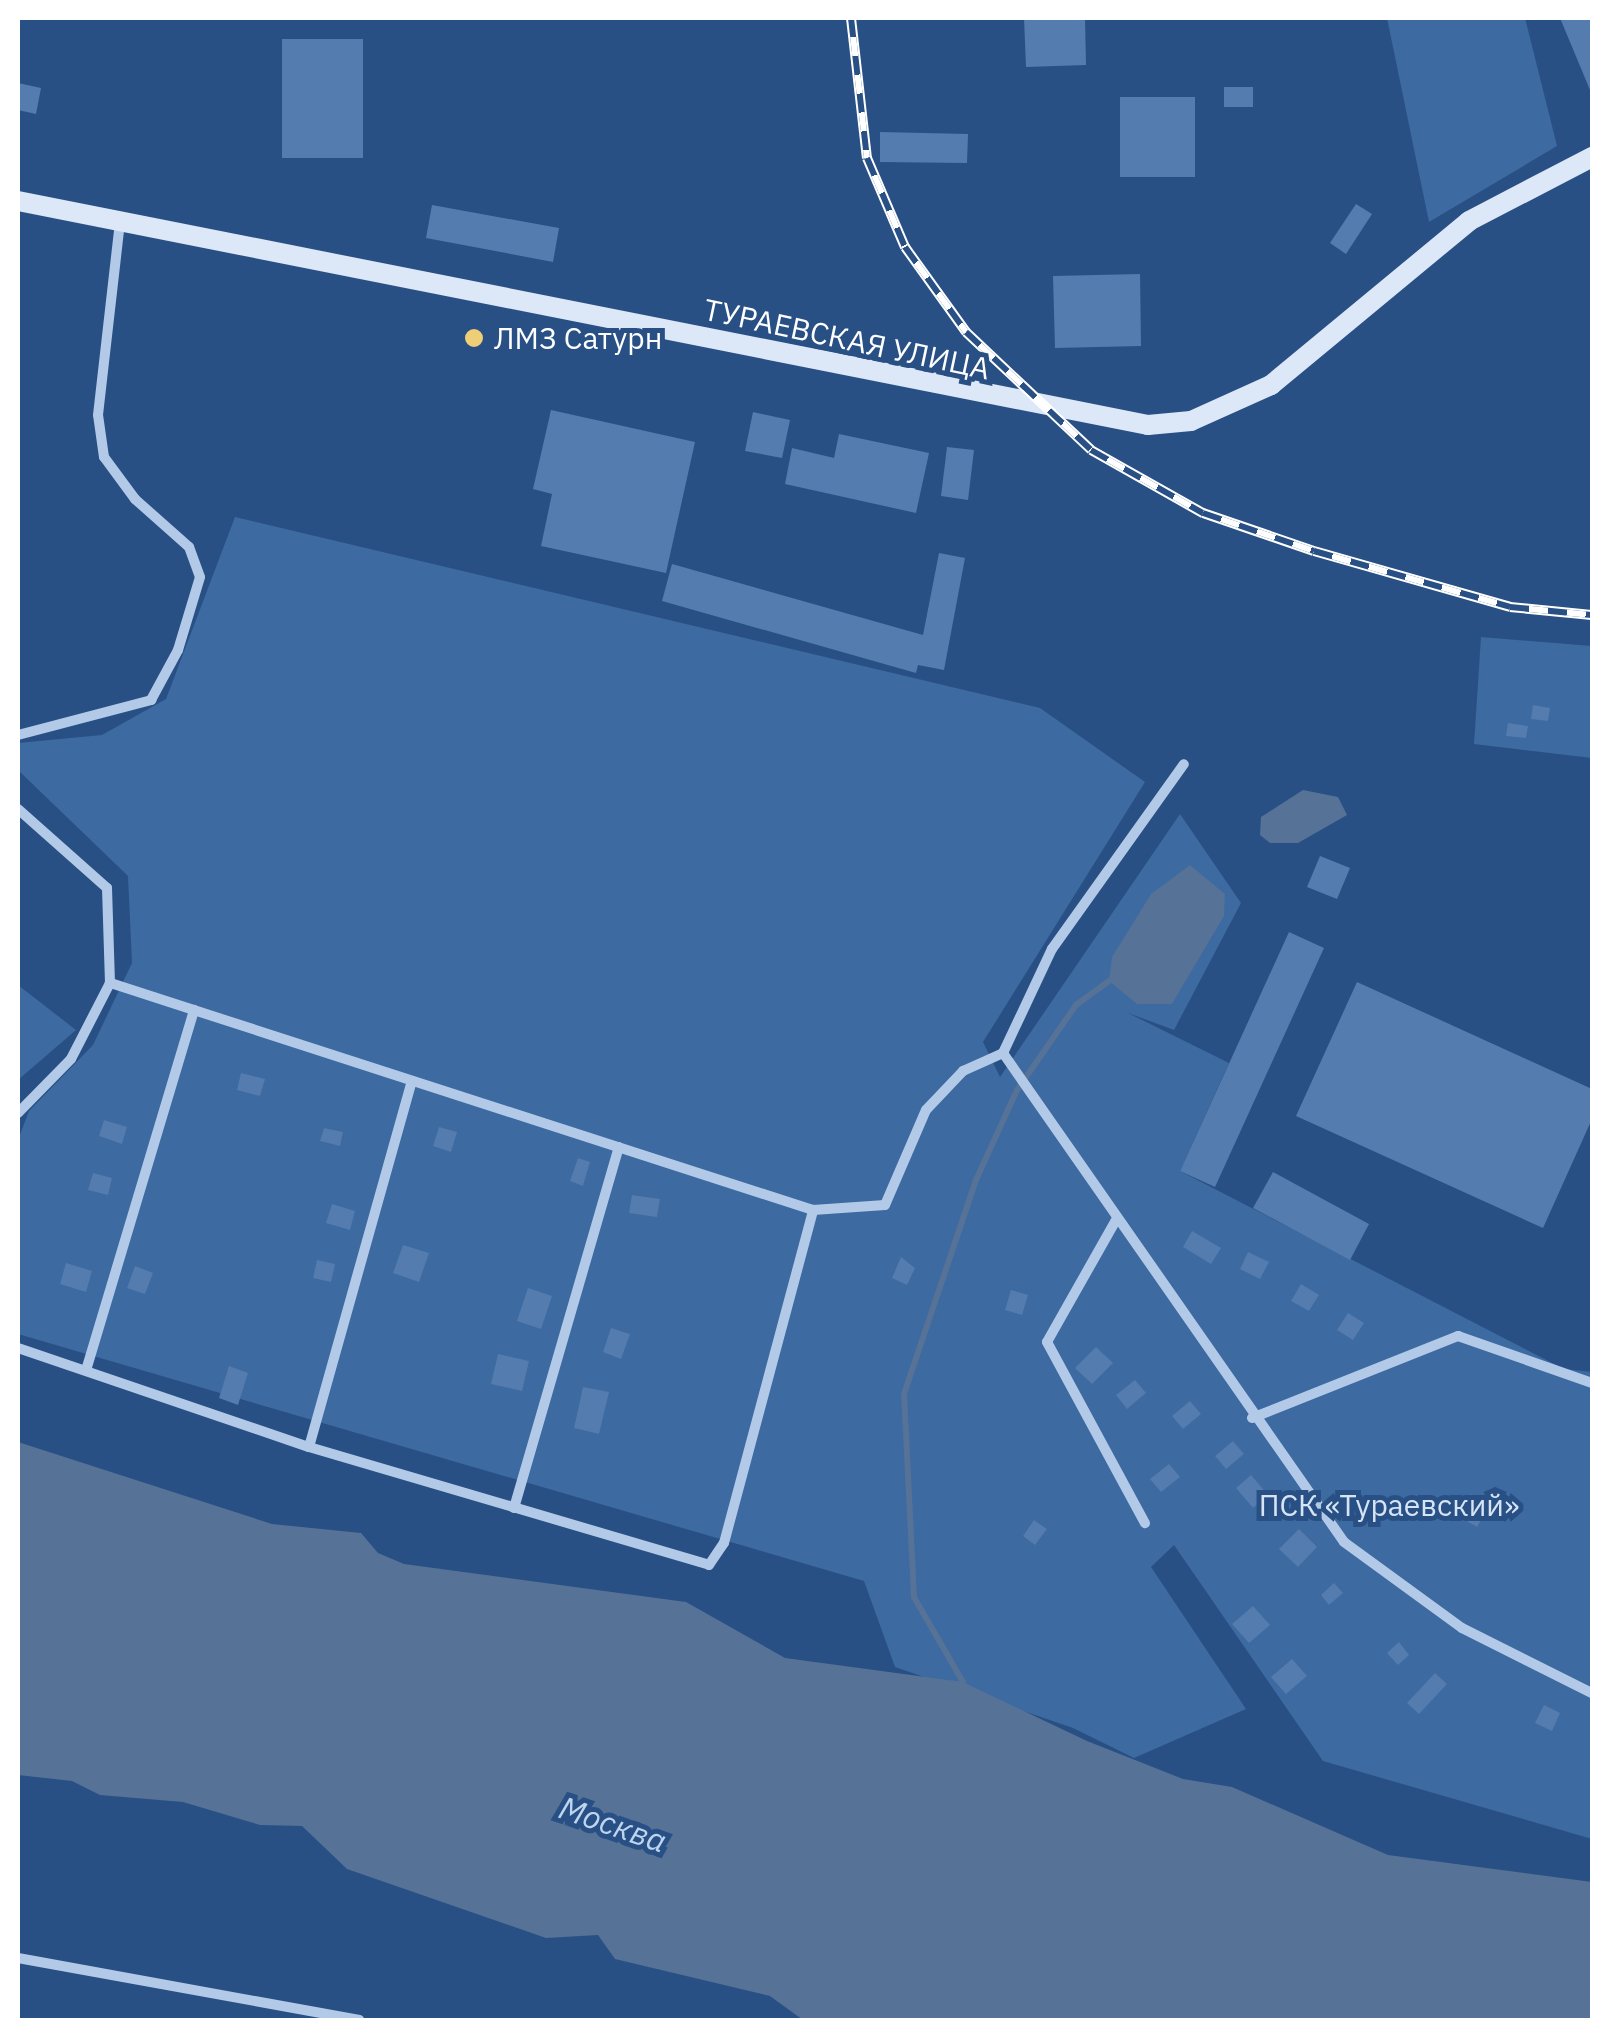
<!DOCTYPE html>
<meta charset="utf-8">
<style>
body{margin:0}
#map{position:relative;width:1610px;height:2038px;overflow:hidden;background:#285085;font-family:"IBM Plex Sans",sans-serif}
div>[style]{position:absolute}
.green>*{inset:0;background:#3c6aa1}
.water>*{inset:0;background:#567297}
.stream>*{height:6px;margin:-3px;padding:0 3px;transform-origin:3px;border-radius:3px;background:#567297}
.building>*{inset:0;background:#547cae}
.street>*{height:10px;margin:-5px;padding:0 5px;transform-origin:5px;border-radius:5px;background:#b2cae7}
.secondary>*{height:20px;margin:-10px;padding:0 10px;transform-origin:10px;border-radius:10px;background:#dce7f7}
.rail>*{height:10px;margin-top:-5px;transform-origin:0;background:repeating-linear-gradient(90deg,#285085 0 19px,#fff 0 38px);box-sizing:border-box;border-block:2px solid #fff}
.dots>*{width:28px;height:28px;translate:-50% -50%;box-sizing:border-box;border:5px solid #285085;border-radius:50%}
span{translate:-50% -50%;white-space:nowrap;text-align:center;line-height:1.15;-webkit-text-stroke:10px #285085;paint-order:stroke}
.poi-label{font-size:30px;color:#fff}
.left{translate:0 -50%;text-align:left}
.street-label{font-size:30px;color:#fff}
.park-label{font-size:30px;color:#d6e4f6}
.water-label{font-size:32px;color:#bed4ef;font-style:italic}
.frame{position:absolute;inset:0;border:20px solid #fff;pointer-events:none}
</style>
<div id="map">
<div class="green">
<i style="clip-path:polygon(1387px 18px,1525px 18px,1557px 146px,1429px 222px)"></i>
<i style="clip-path:polygon(235px 517px,1040px 708px,1145px 782px,983px 1042px,1000px 1077px,1180px 814px,1241px 903px,1174px 1030px,1128px 1013px,1229px 1063px,1180px 1171px,1564px 1369px,1592px 1372px,1592px 1839px,1323px 1761px,1174px 1545px,1151px 1567px,1246px 1709px,1134px 1758px,1073px 1728px,895px 1667px,864px 1581px,18px 1334px,18px 1140px,29px 1111px,93px 1045px,132px 963px,128px 876px,18px 770px,18px 743px,102px 735px,166px 699px)"></i>
<i style="clip-path:polygon(1481px 637px,1592px 646px,1592px 758px,1474px 744px)"></i>
<i style="clip-path:polygon(18px 985px,76px 1030px,18px 1080px)"></i>
</div>
<div class="water">
<i style="clip-path:polygon(1303px 790px,1338px 797px,1347px 815px,1298px 843px,1270px 843px,1260px 835px,1261px 817px)"></i>
<i style="clip-path:polygon(1190px 865px,1225px 894px,1224px 916px,1172px 1004px,1137px 1004px,1109px 981px,1112px 957px,1151px 894px)"></i>
<i style="clip-path:polygon(18px 1442px,272px 1524px,361px 1533px,378px 1553px,404px 1564px,686px 1602px,785px 1658px,963px 1682px,1087px 1741px,1183px 1779px,1232px 1787px,1388px 1855px,1592px 1882px,1592px 2020px,803px 2020px,770px 1996px,615px 1959px,598px 1935px,546px 1938px,347px 1869px,302px 1826px,260px 1825px,183px 1802px,100px 1795px,72px 1781px,18px 1775px)"></i>
</div>
<div class="stream">
<i style="left:963px;top:1682px;width:98px;rotate:-120deg"></i>
<i style="left:914px;top:1597px;width:203px;rotate:-92.8deg"></i>
<i style="left:904px;top:1394px;width:226px;rotate:-71.4deg"></i>
<i style="left:976px;top:1180px;width:99px;rotate:-65.5deg"></i>
<i style="left:1017px;top:1090px;width:103px;rotate:-55.2deg"></i>
<i style="left:1076px;top:1005px;width:41px;rotate:-36deg"></i>
</div>
<div class="building">
<i style="clip-path:polygon(1024px 18px,1085px 18px,1086px 65px,1026px 67px)"></i>
<i style="clip-path:polygon(1560px 18px,1592px 18px,1592px 89px,1590px 90px)"></i>
<i style="clip-path:polygon(282px 39px,363px 39px,363px 158px,282px 158px)"></i>
<i style="clip-path:polygon(18px 83px,41px 88px,36px 114px,18px 110px)"></i>
<i style="clip-path:polygon(1224px 87px,1253px 87px,1253px 107px,1224px 107px)"></i>
<i style="clip-path:polygon(1120px 97px,1195px 97px,1195px 177px,1120px 177px)"></i>
<i style="clip-path:polygon(880px 132px,968px 134px,967px 163px,880px 162px)"></i>
<i style="clip-path:polygon(1356px 204px,1372px 214px,1346px 254px,1330px 243px)"></i>
<i style="clip-path:polygon(432px 205px,559px 228px,553px 262px,426px 238px)"></i>
<i style="clip-path:polygon(1140px 274px,1141px 346px,1055px 348px,1053px 276px)"></i>
<i style="clip-path:polygon(551px 410px,695px 442px,666px 573px,541px 546px,552px 494px,533px 489px)"></i>
<i style="clip-path:polygon(753px 412px,790px 420px,782px 458px,745px 451px)"></i>
<i style="clip-path:polygon(839px 434px,929px 453px,916px 513px,785px 484px,792px 448px,834px 458px)"></i>
<i style="clip-path:polygon(947px 447px,974px 450px,968px 500px,941px 496px)"></i>
<i style="clip-path:polygon(939px 553px,965px 558px,944px 670px,918px 665px,916px 673px,662px 601px,672px 564px,923px 635px)"></i>
<i style="clip-path:polygon(1533px 705px,1550px 708px,1548px 721px,1531px 719px)"></i>
<i style="clip-path:polygon(1508px 723px,1528px 726px,1526px 738px,1506px 736px)"></i>
<i style="clip-path:polygon(1320px 856px,1350px 868px,1337px 899px,1307px 887px)"></i>
<i style="clip-path:polygon(1289px 932px,1324px 948px,1215px 1187px,1180px 1171px)"></i>
<i style="clip-path:polygon(1357px 982px,1592px 1089px,1592px 1119px,1543px 1228px,1296px 1116px)"></i>
<i style="clip-path:polygon(241px 1073px,265px 1079px,260px 1096px,237px 1090px)"></i>
<i style="clip-path:polygon(104px 1120px,127px 1127px,122px 1144px,99px 1136px)"></i>
<i style="clip-path:polygon(439px 1127px,457px 1132px,451px 1152px,433px 1146px)"></i>
<i style="clip-path:polygon(324px 1128px,343px 1132px,340px 1146px,320px 1141px)"></i>
<i style="clip-path:polygon(578px 1158px,590px 1162px,583px 1186px,570px 1181px)"></i>
<i style="clip-path:polygon(1273px 1172px,1369px 1224px,1350px 1260px,1253px 1208px)"></i>
<i style="clip-path:polygon(93px 1173px,112px 1178px,108px 1195px,88px 1190px)"></i>
<i style="clip-path:polygon(632px 1195px,660px 1199px,657px 1217px,629px 1213px)"></i>
<i style="clip-path:polygon(332px 1204px,355px 1211px,350px 1230px,326px 1223px)"></i>
<i style="clip-path:polygon(1192px 1231px,1221px 1248px,1211px 1264px,1183px 1247px)"></i>
<i style="clip-path:polygon(403px 1245px,429px 1253px,419px 1282px,393px 1273px)"></i>
<i style="clip-path:polygon(1248px 1252px,1269px 1262px,1260px 1279px,1240px 1269px)"></i>
<i style="clip-path:polygon(901px 1257px,915px 1268px,907px 1285px,892px 1278px)"></i>
<i style="clip-path:polygon(317px 1260px,335px 1264px,331px 1282px,313px 1278px)"></i>
<i style="clip-path:polygon(66px 1263px,92px 1271px,86px 1292px,60px 1284px)"></i>
<i style="clip-path:polygon(135px 1266px,153px 1273px,145px 1294px,127px 1288px)"></i>
<i style="clip-path:polygon(1301px 1284px,1319px 1295px,1309px 1311px,1291px 1301px)"></i>
<i style="clip-path:polygon(528px 1288px,552px 1296px,541px 1329px,517px 1321px)"></i>
<i style="clip-path:polygon(1011px 1290px,1028px 1295px,1022px 1315px,1005px 1310px)"></i>
<i style="clip-path:polygon(1348px 1313px,1364px 1323px,1353px 1340px,1337px 1330px)"></i>
<i style="clip-path:polygon(611px 1328px,630px 1334px,621px 1359px,603px 1352px)"></i>
<i style="clip-path:polygon(1096px 1347px,1113px 1363px,1092px 1384px,1075px 1368px)"></i>
<i style="clip-path:polygon(498px 1354px,529px 1361px,522px 1391px,491px 1384px)"></i>
<i style="clip-path:polygon(229px 1366px,248px 1373px,238px 1405px,219px 1398px)"></i>
<i style="clip-path:polygon(1135px 1380px,1146px 1393px,1127px 1409px,1116px 1395px)"></i>
<i style="clip-path:polygon(583px 1387px,609px 1392px,599px 1434px,574px 1428px)"></i>
<i style="clip-path:polygon(1190px 1401px,1201px 1414px,1183px 1429px,1172px 1416px)"></i>
<i style="clip-path:polygon(1233px 1441px,1244px 1454px,1226px 1469px,1215px 1456px)"></i>
<i style="clip-path:polygon(1169px 1464px,1180px 1477px,1161px 1492px,1150px 1479px)"></i>
<i style="clip-path:polygon(1251px 1475px,1268px 1495px,1253px 1508px,1236px 1488px)"></i>
<i style="clip-path:polygon(1471px 1494px,1490px 1504px,1477px 1527px,1458px 1516px)"></i>
<i style="clip-path:polygon(1034px 1520px,1047px 1529px,1035px 1545px,1023px 1536px)"></i>
<i style="clip-path:polygon(1299px 1529px,1317px 1547px,1298px 1567px,1279px 1549px)"></i>
<i style="clip-path:polygon(1334px 1583px,1343px 1593px,1329px 1605px,1321px 1595px)"></i>
<i style="clip-path:polygon(1253px 1606px,1270px 1625px,1249px 1643px,1232px 1624px)"></i>
<i style="clip-path:polygon(1399px 1642px,1409px 1655px,1398px 1665px,1387px 1653px)"></i>
<i style="clip-path:polygon(1292px 1659px,1307px 1676px,1286px 1694px,1271px 1677px)"></i>
<i style="clip-path:polygon(1435px 1673px,1447px 1684px,1419px 1714px,1407px 1703px)"></i>
<i style="clip-path:polygon(1544px 1705px,1560px 1713px,1552px 1731px,1535px 1723px)"></i>
</div>
<div class="street">
<i style="left:18px;top:735px;width:138px;rotate:-14.7deg"></i>
<i style="left:151px;top:700px;width:57px;rotate:-61.6deg"></i>
<i style="left:178px;top:650px;width:76px;rotate:-73.2deg"></i>
<i style="left:200px;top:577px;width:32px;rotate:-110deg"></i>
<i style="left:189px;top:547px;width:72px;rotate:-138.4deg"></i>
<i style="left:135px;top:499px;width:52px;rotate:-126.4deg"></i>
<i style="left:104px;top:457px;width:42px;rotate:-98.1deg"></i>
<i style="left:98px;top:415px;width:194px;rotate:-83.5deg"></i>
<i style="left:18px;top:809px;width:119px;rotate:41.6deg"></i>
<i style="left:107px;top:888px;width:95px;rotate:88.2deg"></i>
<i style="left:110px;top:983px;width:85px;rotate:117.2deg"></i>
<i style="left:71px;top:1059px;width:76px;rotate:134.5deg"></i>
<i style="left:1003px;top:1053px;width:596px;rotate:55.11deg"></i>
<i style="left:1344px;top:1542px;width:146px;rotate:36.1deg"></i>
<i style="left:1462px;top:1628px;width:145px;rotate:26.6deg"></i>
<i style="left:813px;top:1210px;width:72px;rotate:-4deg"></i>
<i style="left:885px;top:1205px;width:103px;rotate:-66.7deg"></i>
<i style="left:926px;top:1110px;width:54px;rotate:-46.5deg"></i>
<i style="left:963px;top:1071px;width:44px;rotate:-24.2deg"></i>
<i style="left:1003px;top:1053px;width:115px;rotate:-64.8deg"></i>
<i style="left:1052px;top:949px;width:227px;rotate:-54.5deg"></i>
<i style="left:1116px;top:1220px;width:140px;rotate:119.5deg"></i>
<i style="left:1047px;top:1342px;width:206px;rotate:61.6deg"></i>
<i style="left:18px;top:1348px;width:307px;rotate:18.8deg"></i>
<i style="left:309px;top:1447px;width:417px;rotate:16.4deg"></i>
<i style="left:709px;top:1565px;width:27px;rotate:-56deg"></i>
<i style="left:724px;top:1543px;width:345px;rotate:-75deg"></i>
<i style="left:813px;top:1210px;width:739px;rotate:-162.1deg"></i>
<i style="left:87px;top:1367px;width:373px;rotate:-73.3deg"></i>
<i style="left:1252px;top:1418px;width:222px;rotate:-21.7deg"></i>
<i style="left:1458px;top:1336px;width:142px;rotate:19.3deg"></i>
<i style="left:309px;top:1447px;width:380px;rotate:-74.3deg"></i>
<i style="left:514px;top:1508px;width:376px;rotate:-73.8deg"></i>
<i style="left:18px;top:1958px;width:347px;rotate:10.3deg"></i>
</div>
<div class="secondary">
<i style="left:18px;top:201px;width:1152px;rotate:11.21deg"></i>
<i style="left:1148px;top:425px;width:43px;rotate:-5.3deg"></i>
<i style="left:1191px;top:421px;width:88px;rotate:-24.2deg"></i>
<i style="left:1271px;top:385px;width:257px;rotate:-39.6deg"></i>
<i style="left:1469px;top:221px;width:139px;rotate:-27.5deg"></i>
</div>
<div class="rail">
<i style="left:851px;top:18px;width:141px;rotate:83.5deg"></i>
<i style="left:867px;top:158px;width:97px;rotate:66.9deg"></i>
<i style="left:905px;top:247px;width:105px;rotate:54.3deg"></i>
<i style="left:966px;top:332px;width:172px;rotate:43.3deg"></i>
<i style="left:1091px;top:450px;width:129px;rotate:29.4deg"></i>
<i style="left:1203px;top:513px;width:117px;rotate:18.9deg"></i>
<i style="left:1314px;top:551px;width:204px;rotate:15.9deg"></i>
<i style="left:1510px;top:607px;width:82px;rotate:5.6deg"></i>
</div>
<div class="dots">
<i style="left:474px;top:338px;background:#efce78"></i>
</div>
<div class="poi-label">
<span class="left" style="left:494px;top:338px">ЛМЗ Сатурн</span>
</div>
<div class="street-label">
<span style="left:847px;top:339px;rotate:12deg">ТУРАЕВСКАЯ УЛИЦА</span>
</div>
<div class="park-label">
<span style="left:1389px;top:1505px">ПСК «Тураевский»</span>
</div>
<div class="water-label">
<span style="left:613px;top:1824px;rotate:19deg">Москва</span>
</div>
<div class="frame"></div>
</div>
